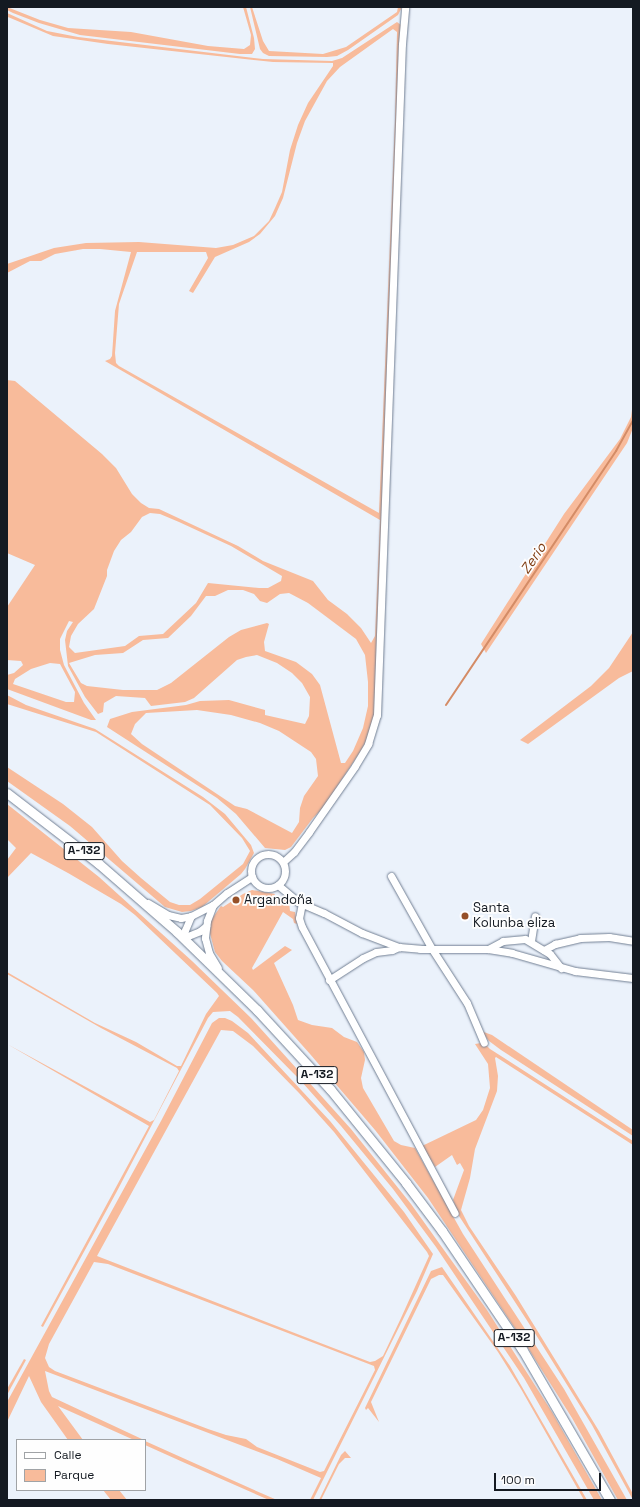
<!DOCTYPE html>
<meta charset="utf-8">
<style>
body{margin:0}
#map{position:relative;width:640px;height:1507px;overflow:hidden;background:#ebf2fb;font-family:"Space Grotesk",sans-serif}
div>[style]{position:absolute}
.green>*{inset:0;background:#f8bb9b}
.stream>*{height:2px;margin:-1px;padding:0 1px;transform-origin:1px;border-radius:1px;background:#d48c66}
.roads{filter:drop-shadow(0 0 1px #717f93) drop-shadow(0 0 1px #717f93)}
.minor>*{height:7px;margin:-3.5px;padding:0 3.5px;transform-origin:3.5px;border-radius:3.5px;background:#fff}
.minor>.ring{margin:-3.5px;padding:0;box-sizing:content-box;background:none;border:7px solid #fff;border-radius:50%}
.major>*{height:9px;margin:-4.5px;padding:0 4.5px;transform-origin:4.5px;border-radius:4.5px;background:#fff}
.dots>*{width:11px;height:11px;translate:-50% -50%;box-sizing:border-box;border:2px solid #fefefe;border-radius:50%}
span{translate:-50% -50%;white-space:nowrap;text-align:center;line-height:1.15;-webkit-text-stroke:3.5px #fefefe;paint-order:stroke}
.shield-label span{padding:1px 3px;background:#fefefe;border:1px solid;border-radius:3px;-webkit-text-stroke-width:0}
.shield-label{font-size:12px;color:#141a22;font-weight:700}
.poi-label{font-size:13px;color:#141a22}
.left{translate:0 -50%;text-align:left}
.water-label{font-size:14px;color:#803e14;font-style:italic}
.frame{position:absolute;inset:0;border:8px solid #141a22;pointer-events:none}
.legend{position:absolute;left:16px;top:1439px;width:130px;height:52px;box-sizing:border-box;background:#fefefe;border:1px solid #a0a3a6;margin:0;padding:5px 7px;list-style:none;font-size:12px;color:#141a22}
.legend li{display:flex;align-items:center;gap:8px;height:20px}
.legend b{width:20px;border:1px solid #a0a3a6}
.scale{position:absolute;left:494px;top:1473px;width:107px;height:18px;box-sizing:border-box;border:2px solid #141a22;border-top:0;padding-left:5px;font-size:12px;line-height:14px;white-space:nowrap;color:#141a22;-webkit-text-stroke:3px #fefefe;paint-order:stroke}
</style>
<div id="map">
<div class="green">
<i style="clip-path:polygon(7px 7px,40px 20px,68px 28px,131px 32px,208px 46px,244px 49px,250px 45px,251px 35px,243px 7px,246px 7px,254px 38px,255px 49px,252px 54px,240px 54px,80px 35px,39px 23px,13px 13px,7px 10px)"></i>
<i style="clip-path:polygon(250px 7px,252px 7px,263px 41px,269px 51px,323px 54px,346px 47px,397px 12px,398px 7px,402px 7px,398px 15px,348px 50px,337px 56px,327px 57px,269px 56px,263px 53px,260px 49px)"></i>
<i style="clip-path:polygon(evenodd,7px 13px,47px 31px,78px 37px,263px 59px,332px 61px,342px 58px,397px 22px,401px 25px,375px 713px,371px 731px,362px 749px,323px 808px,313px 818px,291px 847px,285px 850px,265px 848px,236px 814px,217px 798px,107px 727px,110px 719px,132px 712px,186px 705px,200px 701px,229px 700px,265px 710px,265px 715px,305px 724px,309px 716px,310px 697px,302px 683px,292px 673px,277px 663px,257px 655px,246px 657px,237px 660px,194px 698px,185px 702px,151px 706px,145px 698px,116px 696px,104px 703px,103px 712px,98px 714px,85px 697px,68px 666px,65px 640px,67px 631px,73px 622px,69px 621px,60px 639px,60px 650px,64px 665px,84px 703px,96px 720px,91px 720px,7px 689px,7px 675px,14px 673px,23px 665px,21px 661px,7px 660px,7px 607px,35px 565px,7px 553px,7px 380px,15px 381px,102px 454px,116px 468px,132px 494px,141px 503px,149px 508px,159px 509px,238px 546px,263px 561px,313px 581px,328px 600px,347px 614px,361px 628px,371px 643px,375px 636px,380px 520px,105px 361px,110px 359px,112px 356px,115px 311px,131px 252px,100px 249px,83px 249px,55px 254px,41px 261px,30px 261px,7px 273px,7px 264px,54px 248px,86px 243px,139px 242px,216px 248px,233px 245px,254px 236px,269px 221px,275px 208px,282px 192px,290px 150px,298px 125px,308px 103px,333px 66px,333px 63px,273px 62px,108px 44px,53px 36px,8px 17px,7px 13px,393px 29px,397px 32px,395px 119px,379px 513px,119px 366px,116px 363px,115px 353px,119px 304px,137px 252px,206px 252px,208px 258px,189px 291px,193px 293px,215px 257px,249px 242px,260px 234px,275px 216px,283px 198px,297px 143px,305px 121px,327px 81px,340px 67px,393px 29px,7px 13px,150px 513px,160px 514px,179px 522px,231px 546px,282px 576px,281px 581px,268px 588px,259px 588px,208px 583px,196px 603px,163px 634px,139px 636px,125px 646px,75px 653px,69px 647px,71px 636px,78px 624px,94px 609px,107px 576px,107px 570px,114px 551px,121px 540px,131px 532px,142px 517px,150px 513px,7px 13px,228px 590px,243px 590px,254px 594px,260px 601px,267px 603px,280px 594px,289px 593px,308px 603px,356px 639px,365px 655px,368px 682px,368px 706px,363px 728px,353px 751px,345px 763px,341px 763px,320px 685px,312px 674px,296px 662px,265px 651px,264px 642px,269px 624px,267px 623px,241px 630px,229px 637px,171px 683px,157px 690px,123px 690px,87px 686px,81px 683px,69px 663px,95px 655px,123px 653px,143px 640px,168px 638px,191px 616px,206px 596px,215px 596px,228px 590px,7px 13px,50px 663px,60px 664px,75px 692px,74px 702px,66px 702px,13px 684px,15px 679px,31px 669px,50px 663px,7px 13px,197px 710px,231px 715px,260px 723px,279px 731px,311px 752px,316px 759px,318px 776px,304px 796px,300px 808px,299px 822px,292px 833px,247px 809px,235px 806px,142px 744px,131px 734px,135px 724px,146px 713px,197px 710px)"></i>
<i style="clip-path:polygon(633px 402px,633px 428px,627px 443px,486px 653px,481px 644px,564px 514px,620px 439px,631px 417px)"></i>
<i style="clip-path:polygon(633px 632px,633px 671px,619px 678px,528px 744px,520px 740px,591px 686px,609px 668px)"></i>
<i style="clip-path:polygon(7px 695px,26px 705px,95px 729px,203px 797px,225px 814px,251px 845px,254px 853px,245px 869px,241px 874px,202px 907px,191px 911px,182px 912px,165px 907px,70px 826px,7px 781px,7px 767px,63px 804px,92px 827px,122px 861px,141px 878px,170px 902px,179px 905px,190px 905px,200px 899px,243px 864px,250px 851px,242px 838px,210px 805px,96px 732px,7px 704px)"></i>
<i style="clip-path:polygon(7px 804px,99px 877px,192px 961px,251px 1018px,351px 1129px,411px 1204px,487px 1310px,552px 1412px,602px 1500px,594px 1500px,524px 1378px,436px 1247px,393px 1189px,341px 1126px,301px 1081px,238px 1017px,230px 1011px,213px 1012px,208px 1018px,116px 1193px,43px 1327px,41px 1326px,149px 1126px,7px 1044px,150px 1122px,154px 1120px,179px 1071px,177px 1068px,101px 1028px,7px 974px,7px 972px,95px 1023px,136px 1042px,177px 1066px,181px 1066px,206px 1014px,219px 996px,217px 993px,135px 915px,121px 904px,68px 873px,31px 853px,7px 878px,7px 860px,16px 848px,7px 839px)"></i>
<i style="clip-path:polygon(252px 890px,275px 894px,272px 899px,277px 901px,284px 897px,289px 902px,290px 911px,295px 912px,297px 924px,294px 923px,293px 919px,283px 912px,252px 968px,253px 970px,285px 946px,292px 950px,274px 963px,293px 1005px,298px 1020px,312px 1025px,332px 1028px,344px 1037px,357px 1042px,364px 1052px,365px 1060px,361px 1078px,363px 1088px,394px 1141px,401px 1145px,415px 1148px,463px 1234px,564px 1389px,627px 1500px,618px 1500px,572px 1418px,528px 1348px,428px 1198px,375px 1130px,310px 1054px,253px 990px,222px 961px,215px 952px,209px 930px,211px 920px,221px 906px,223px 907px,243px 894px)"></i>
<i style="clip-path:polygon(evenodd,219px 1018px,225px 1018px,232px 1021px,248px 1033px,330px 1121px,404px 1212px,433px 1254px,417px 1291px,313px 1500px,310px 1500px,321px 1478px,277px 1459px,45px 1371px,49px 1391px,52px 1397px,144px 1440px,134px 1440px,58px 1406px,83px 1440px,68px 1440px,41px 1402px,29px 1376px,7px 1422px,7px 1402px,161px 1121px,212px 1023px,219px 1018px,221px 1030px,233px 1031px,253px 1046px,299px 1093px,334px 1132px,427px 1252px,429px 1256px,401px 1318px,383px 1356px,375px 1361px,370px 1362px,323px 1344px,97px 1256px,221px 1030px,219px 1018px,94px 1262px,108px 1264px,374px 1366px,375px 1370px,324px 1471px,320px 1472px,257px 1447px,246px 1439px,226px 1435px,208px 1429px,55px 1371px,49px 1367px,45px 1358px,49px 1344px,94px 1262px)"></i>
<i style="clip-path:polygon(481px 1031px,492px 1035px,633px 1130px,633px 1136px,501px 1050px,489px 1041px)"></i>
<i style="clip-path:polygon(482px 1041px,490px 1049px,633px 1141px,633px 1145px,496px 1057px,495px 1058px,498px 1076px,497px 1091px,475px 1149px,470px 1178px,461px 1210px,469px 1226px,516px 1296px,599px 1431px,633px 1494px,633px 1500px,592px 1425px,528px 1322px,459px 1216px,453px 1200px,464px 1170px,460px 1163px,457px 1165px,452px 1155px,435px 1167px,422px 1146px,476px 1120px,483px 1110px,490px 1088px,488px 1064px,475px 1044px,481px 1043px)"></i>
<i style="clip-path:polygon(442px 1267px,510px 1366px,587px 1500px,584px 1500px,521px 1389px,498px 1352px,443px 1275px,439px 1275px,431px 1279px,371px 1402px,379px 1422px,368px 1408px,366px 1410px,365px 1408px,431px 1271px)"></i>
<i style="clip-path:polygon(24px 1359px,26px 1360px,7px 1395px,7px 1389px)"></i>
<i style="clip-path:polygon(145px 1441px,252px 1489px,277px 1500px,269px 1500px,185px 1463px,145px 1445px)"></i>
<i style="clip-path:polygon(345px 1451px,351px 1458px,345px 1458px,339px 1464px,321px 1500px,319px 1500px,341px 1455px)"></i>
<i style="clip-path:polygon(103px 1490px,119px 1490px,127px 1500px,111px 1500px)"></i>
</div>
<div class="stream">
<i style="left:446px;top:705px;width:306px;rotate:-56.2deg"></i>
<i style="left:616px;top:451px;width:35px;rotate:-61deg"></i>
</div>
<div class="roads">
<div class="minor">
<i class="ring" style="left:251px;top:854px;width:27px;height:27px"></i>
<i style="left:283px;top:862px;width:15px;rotate:-42deg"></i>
<i style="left:294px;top:852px;width:25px;rotate:-53deg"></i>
<i style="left:309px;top:832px;width:80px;rotate:-55.1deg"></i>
<i style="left:355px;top:766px;width:26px;rotate:-59deg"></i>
<i style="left:368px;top:744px;width:30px;rotate:-73deg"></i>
<i style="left:377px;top:715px;width:671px;rotate:-87.87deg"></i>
<i style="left:402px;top:44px;width:37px;rotate:-85deg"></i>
<i style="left:391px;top:876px;width:84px;rotate:60.7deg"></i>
<i style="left:432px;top:949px;width:64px;rotate:57.1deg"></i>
<i style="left:467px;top:1003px;width:43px;rotate:67deg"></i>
<i style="left:278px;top:885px;width:26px;rotate:40deg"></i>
<i style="left:298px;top:902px;width:28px;rotate:23deg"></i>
<i style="left:324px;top:913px;width:43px;rotate:27.8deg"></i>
<i style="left:362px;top:933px;width:40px;rotate:21deg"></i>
<i style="left:399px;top:947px;width:21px;rotate:5deg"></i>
<i style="left:420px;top:949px;width:68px"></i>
<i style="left:488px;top:949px;width:24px;rotate:9deg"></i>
<i style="left:512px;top:953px;width:66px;rotate:15.9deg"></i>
<i style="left:575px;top:971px;width:58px;rotate:6.9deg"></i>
<i style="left:148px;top:903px;width:23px;rotate:31deg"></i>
<i style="left:168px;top:915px;width:13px;rotate:13deg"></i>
<i style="left:181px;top:918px;width:10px;rotate:-11deg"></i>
<i style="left:191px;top:916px;width:25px;rotate:-27deg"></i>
<i style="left:213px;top:905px;width:18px;rotate:-41deg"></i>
<i style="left:227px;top:893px;width:30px;rotate:-33deg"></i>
<i style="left:302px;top:903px;width:15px;rotate:101deg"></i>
<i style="left:299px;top:918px;width:9px;rotate:72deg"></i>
<i style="left:302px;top:927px;width:324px;rotate:61.9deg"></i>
<i style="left:213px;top:905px;width:17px;rotate:111deg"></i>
<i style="left:207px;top:921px;width:17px;rotate:97deg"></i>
<i style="left:205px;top:938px;width:16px;rotate:75deg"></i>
<i style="left:209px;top:953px;width:17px;rotate:59deg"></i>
<i style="left:191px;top:916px;width:15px;rotate:113deg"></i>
<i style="left:185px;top:930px;width:8px;rotate:104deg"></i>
<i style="left:183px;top:938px;width:18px;rotate:-22deg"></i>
<i style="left:200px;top:931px;width:8px;rotate:-40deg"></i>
<i style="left:531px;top:941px;width:25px;rotate:-81deg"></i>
<i style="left:488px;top:949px;width:17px;rotate:-28deg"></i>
<i style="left:503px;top:941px;width:22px;rotate:-5deg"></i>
<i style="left:525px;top:939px;width:29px;rotate:31deg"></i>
<i style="left:550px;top:954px;width:18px;rotate:52deg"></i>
<i style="left:544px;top:950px;width:13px;rotate:-29deg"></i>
<i style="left:555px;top:944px;width:26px;rotate:-13deg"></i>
<i style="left:580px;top:938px;width:29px;rotate:-2deg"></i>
<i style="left:609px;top:937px;width:24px;rotate:9deg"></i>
<i style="left:329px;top:980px;width:40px;rotate:-32.9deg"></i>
<i style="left:363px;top:958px;width:14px;rotate:-25deg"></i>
<i style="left:376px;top:952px;width:16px;rotate:-7deg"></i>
<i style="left:392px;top:950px;width:8px;rotate:-23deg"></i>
</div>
<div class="major">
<i style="left:7px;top:793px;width:115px;rotate:37.6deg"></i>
<i style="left:98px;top:863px;width:105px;rotate:41.1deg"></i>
<i style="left:177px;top:932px;width:112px;rotate:44.3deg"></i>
<i style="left:257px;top:1010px;width:108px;rotate:47.3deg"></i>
<i style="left:330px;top:1089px;width:121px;rotate:51deg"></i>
<i style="left:406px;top:1183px;width:60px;rotate:53.1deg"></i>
<i style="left:442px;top:1231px;width:143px;rotate:55.9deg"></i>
<i style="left:522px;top:1349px;width:175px;rotate:59.8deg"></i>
</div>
</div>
<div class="dots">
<i style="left:236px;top:900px;background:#965028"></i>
<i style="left:465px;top:916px;background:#965028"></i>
</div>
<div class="shield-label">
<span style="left:84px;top:851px">A-132</span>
<span style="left:317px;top:1075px">A-132</span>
<span style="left:514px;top:1338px">A-132</span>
</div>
<div class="poi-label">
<span class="left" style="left:244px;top:900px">Argandoña</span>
<span class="left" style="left:473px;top:916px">Santa<br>Kolunba eliza</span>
</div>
<div class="water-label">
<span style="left:533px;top:558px;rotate:-56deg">Zerio</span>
</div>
<div class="frame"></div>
<ul class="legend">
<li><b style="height:5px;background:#fff"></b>Calle</li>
<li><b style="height:11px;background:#f8bb9b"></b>Parque</li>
</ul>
<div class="scale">100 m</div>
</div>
